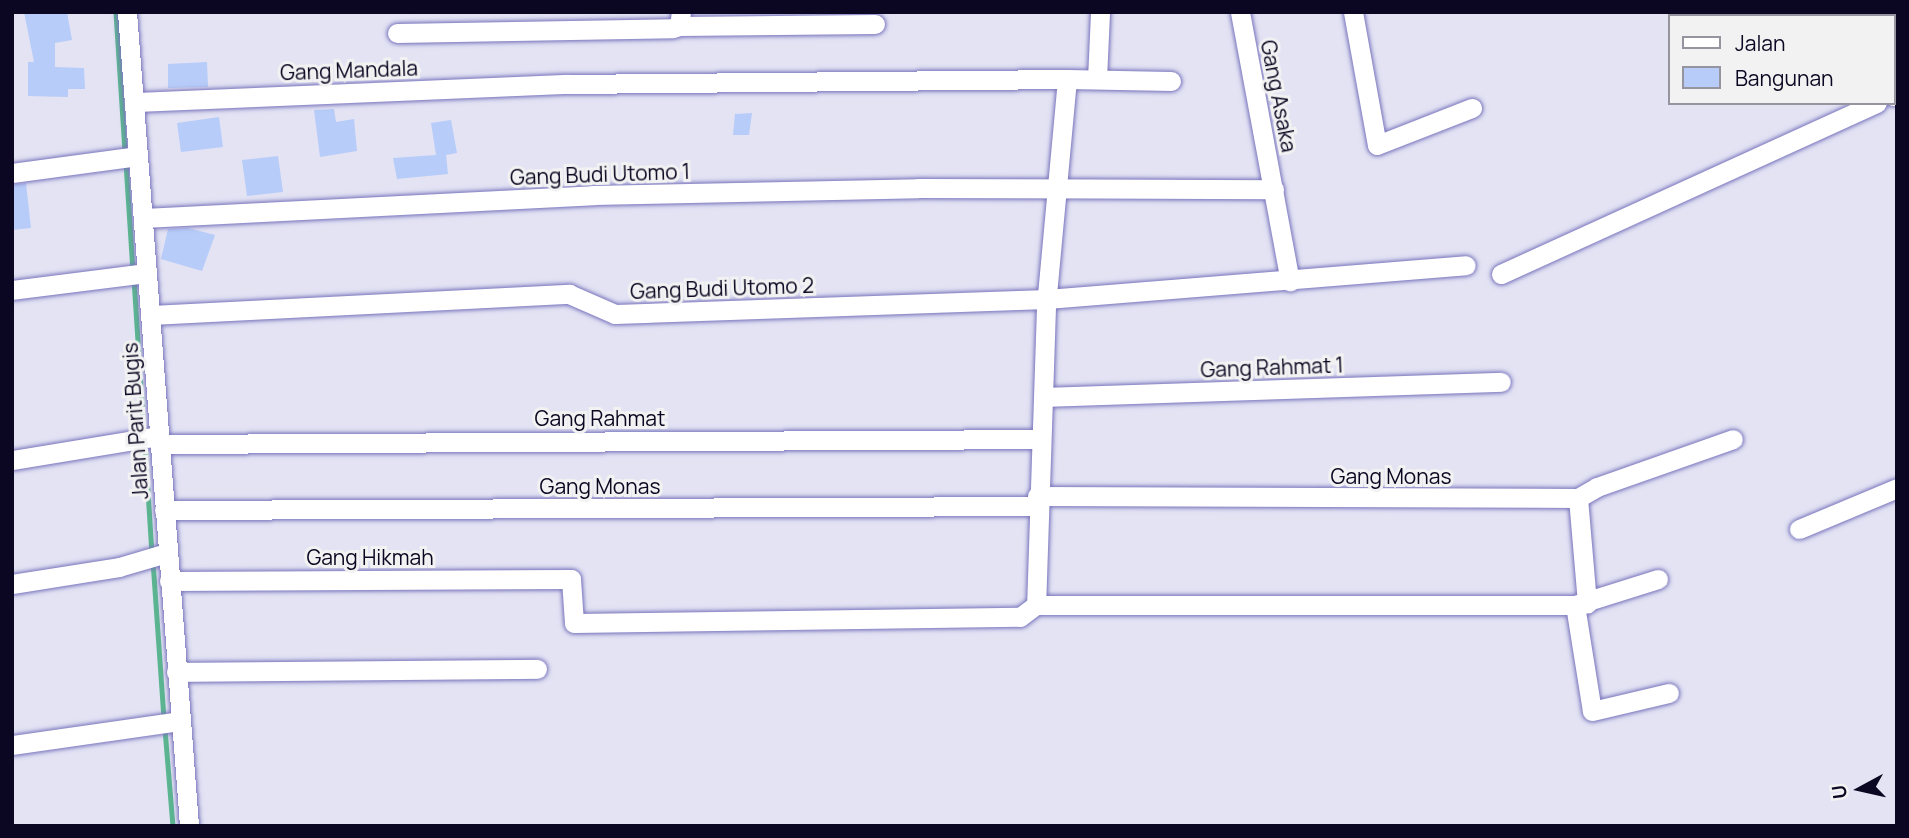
<!DOCTYPE html>
<style>
body{margin:0}
#map{position:relative;width:1909px;height:838px;overflow:hidden;background:#e3e3f4;font-family:Manrope,sans-serif}
div>[style]{position:absolute}
.stream>*{height:4.5px;margin:-2.25px;padding:0 2.25px;transform-origin:2.25px;border-radius:2.25px;background:#5bb590}
.building>*{inset:0;background:#b7ccf8}
.roads{filter:drop-shadow(0 0 2px #7874bc) drop-shadow(0 0 2px #7874bc)}
.street>*{height:19px;margin:-9.5px;padding:0 9.5px;transform-origin:9.5px;border-radius:9.5px;background:#fff}
span{translate:-50% -50%;white-space:nowrap;text-align:center;line-height:1.15;-webkit-text-stroke:6px #f2f2f2;paint-order:stroke}
.street-label{font-size:21px;color:#0b0722}
.frame{position:absolute;inset:0;border:14px solid #0b0722;pointer-events:none}
.legend{position:absolute;left:1668px;top:14px;width:228px;height:91px;box-sizing:border-box;background:#f2f2f2;border:2px solid #96949f;margin:0;padding:9px 12px;list-style:none;font-size:21px;color:#0b0722}
.legend li{display:flex;align-items:center;gap:14px;height:35px}
.legend b{width:35px;border:2px solid #96949f}
.north{position:absolute;left:1825px;top:754px;width:70px;height:70px;-webkit-text-stroke:5px #f2f2f2;paint-order:stroke;rotate:262deg;font-size:19px;font-weight:700;line-height:28px;text-align:center;color:#0b0722}
.north::after{content:'';display:block;margin:auto;width:24px;height:32px;background:#0b0722;clip-path:polygon(50% 0,100% 100%,50% 72%,0 100%)}
</style>
<div id="map">
<div class="stream">
<i style="left:116px;top:12px;width:139px;rotate:86.3deg"></i>
<i style="left:126px;top:163px;width:107px;rotate:86.3deg"></i>
<i style="left:134px;top:279px;width:155px;rotate:86.3deg"></i>
<i style="left:145px;top:443px;width:110px;rotate:86.4deg"></i>
<i style="left:153px;top:561px;width:156px;rotate:86deg"></i>
<i style="left:165px;top:729px;width:97px;rotate:85.3deg"></i>
</div>
<div class="building">
<i style="clip-path:polygon(24px 12px,67px 12px,72px 40px,55px 43px,55px 67px,84px 68px,85px 89px,68px 89px,68px 97px,28px 96px,28px 62px,34px 62px)"></i>
<i style="clip-path:polygon(207px 62px,208px 87px,168px 88px,168px 64px)"></i>
<i style="clip-path:polygon(334px 109px,336px 122px,354px 119px,357px 151px,320px 157px,314px 110px)"></i>
<i style="clip-path:polygon(752px 113px,749px 135px,733px 135px,735px 114px)"></i>
<i style="clip-path:polygon(219px 117px,223px 147px,181px 152px,177px 123px)"></i>
<i style="clip-path:polygon(451px 120px,457px 153px,446px 155px,448px 174px,397px 179px,393px 158px,436px 155px,431px 123px)"></i>
<i style="clip-path:polygon(278px 156px,283px 192px,247px 196px,242px 160px)"></i>
<i style="clip-path:polygon(26px 183px,31px 228px,12px 230px,12px 185px)"></i>
<i style="clip-path:polygon(188px 228px,215px 235px,202px 271px,161px 259px,168px 229px)"></i>
</div>
<div class="roads">
<div class="street">
<i style="left:127px;top:12px;width:816px;rotate:85.64deg"></i>
<i style="left:1240px;top:12px;width:274px;rotate:79.5deg"></i>
<i style="left:1353px;top:12px;width:135px;rotate:79.8deg"></i>
<i style="left:1377px;top:145px;width:102px;rotate:-21.3deg"></i>
<i style="left:679px;top:26px;width:196px;rotate:-0.6deg"></i>
<i style="left:397px;top:33px;width:276px;rotate:-1deg"></i>
<i style="left:673px;top:28px;width:6px;rotate:-18deg"></i>
<i style="left:679px;top:26px;width:14px;rotate:-82deg"></i>
<i style="left:1097px;top:79px;width:67px;rotate:-87.4deg"></i>
<i style="left:1171px;top:81px;width:104px;rotate:-178.9deg"></i>
<i style="left:1067px;top:79px;width:229px;rotate:95.3deg"></i>
<i style="left:1046px;top:307px;width:298px;rotate:91.9deg"></i>
<i style="left:1036px;top:605px;width:539px"></i>
<i style="left:1575px;top:605px;width:87px;rotate:-17.4deg"></i>
<i style="left:1893px;top:96px;width:4px;rotate:-27deg"></i>
<i style="left:134px;top:102px;width:432px;rotate:-2.4deg"></i>
<i style="left:566px;top:84px;width:501px;rotate:-0.57deg"></i>
<i style="left:12px;top:173px;width:127px;rotate:-7.7deg"></i>
<i style="left:143px;top:218px;width:451px;rotate:-2.9deg"></i>
<i style="left:593px;top:195px;width:325px;rotate:-1.2deg"></i>
<i style="left:918px;top:188px;width:356px;rotate:0.2deg"></i>
<i style="left:1501px;top:274px;width:413px;rotate:-24.5deg"></i>
<i style="left:12px;top:290px;width:136px;rotate:-7.2deg"></i>
<i style="left:151px;top:315px;width:419px;rotate:-2.9deg"></i>
<i style="left:569px;top:294px;width:50px;rotate:23.5deg"></i>
<i style="left:615px;top:314px;width:432px;rotate:-2deg"></i>
<i style="left:1047px;top:299px;width:420px;rotate:-4.6deg"></i>
<i style="left:1044px;top:397px;width:457px;rotate:-1.9deg"></i>
<i style="left:159px;top:444px;width:882px;rotate:-0.32deg"></i>
<i style="left:12px;top:460px;width:149px;rotate:-9.3deg"></i>
<i style="left:1037px;top:496px;width:541px;rotate:0.21deg"></i>
<i style="left:1578px;top:498px;width:22px;rotate:-30deg"></i>
<i style="left:1597px;top:487px;width:144px;rotate:-19.4deg"></i>
<i style="left:1578px;top:498px;width:106px;rotate:85.1deg"></i>
<i style="left:164px;top:510px;width:873px;rotate:-0.26deg"></i>
<i style="left:1799px;top:529px;width:106px;rotate:-22.7deg"></i>
<i style="left:169px;top:581px;width:402px;rotate:-0.3deg"></i>
<i style="left:571px;top:579px;width:44px;rotate:86.1deg"></i>
<i style="left:574px;top:623px;width:446px;rotate:-0.8deg"></i>
<i style="left:1020px;top:617px;width:20px;rotate:-37deg"></i>
<i style="left:12px;top:584px;width:108px;rotate:-9deg"></i>
<i style="left:119px;top:567px;width:50px;rotate:-16.3deg"></i>
<i style="left:1575px;top:605px;width:107px;rotate:80.9deg"></i>
<i style="left:1592px;top:711px;width:79px;rotate:-13.2deg"></i>
<i style="left:176px;top:672px;width:361px;rotate:-0.5deg"></i>
<i style="left:12px;top:745px;width:170px;rotate:-8.1deg"></i>
</div>
</div>
<div class="street-label">
<span style="left:349px;top:70px;rotate:-2deg">Gang Mandala</span>
<span style="left:1279px;top:96px;rotate:79deg">Gang Asaka</span>
<span style="left:600px;top:174px;rotate:-2deg">Gang Budi Utomo 1</span>
<span style="left:722px;top:288px;rotate:-2deg">Gang Budi Utomo 2</span>
<span style="left:1272px;top:367px;rotate:-2deg">Gang Rahmat 1</span>
<span style="left:600px;top:418px">Gang Rahmat</span>
<span style="left:135px;top:421px;rotate:-94deg">Jalan Parit Bugis</span>
<span style="left:1391px;top:476px">Gang Monas</span>
<span style="left:600px;top:486px">Gang Monas</span>
<span style="left:370px;top:557px">Gang Hikmah</span>
</div>
<div class="frame"></div>
<ul class="legend">
<li><b style="height:9px;background:#fff"></b>Jalan</li>
<li><b style="height:19px;background:#b7ccf8"></b>Bangunan</li>
</ul>
<div class="north">U</div>
</div>
